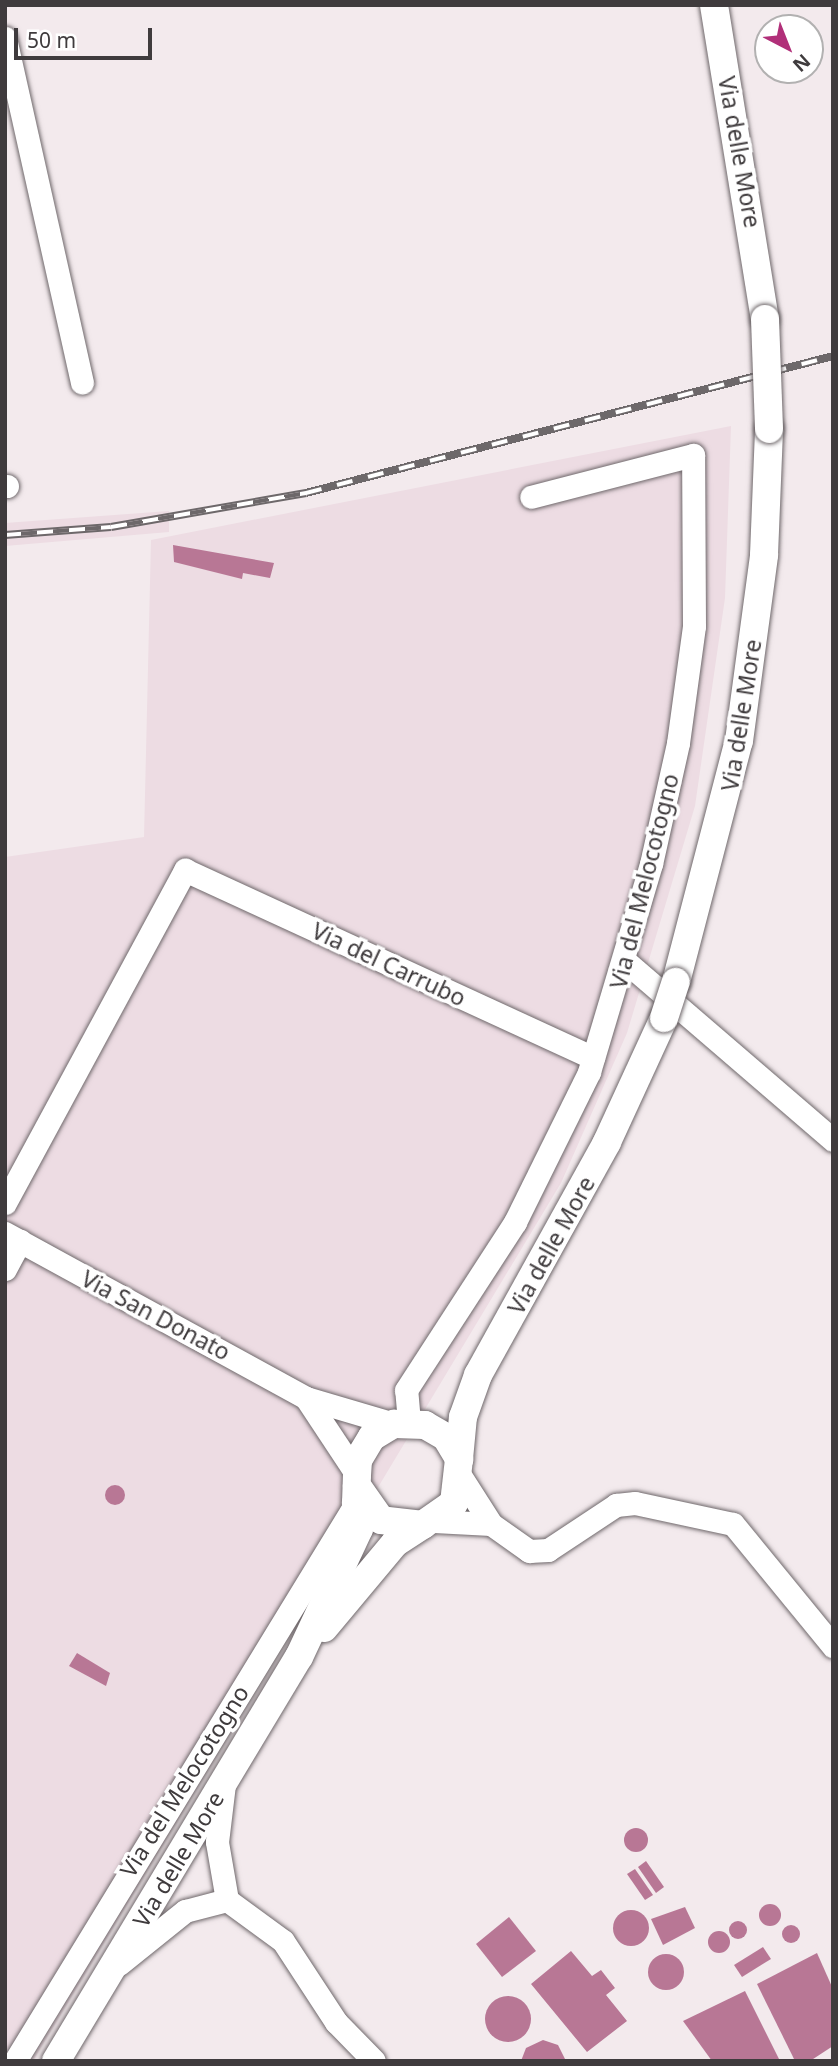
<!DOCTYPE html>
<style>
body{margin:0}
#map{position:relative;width:838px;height:2066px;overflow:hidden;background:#f3eaed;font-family:"Noto Sans",sans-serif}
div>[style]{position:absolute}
.built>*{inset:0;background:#eddce3}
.water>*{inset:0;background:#b87795}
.round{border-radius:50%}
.roads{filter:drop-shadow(0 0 2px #6f686b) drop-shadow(0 0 2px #6f686b)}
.minor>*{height:23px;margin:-11.5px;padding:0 11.5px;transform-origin:11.5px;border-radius:11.5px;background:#fff}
.major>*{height:28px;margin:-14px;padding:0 14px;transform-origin:14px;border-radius:14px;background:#fff}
.rail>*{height:8px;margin-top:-4px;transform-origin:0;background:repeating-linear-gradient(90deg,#fff 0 16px,#6d686a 0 32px);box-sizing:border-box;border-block:2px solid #6d686a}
.bridges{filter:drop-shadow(0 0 2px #6f686b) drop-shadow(0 0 2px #6f686b)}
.major-bridge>*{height:28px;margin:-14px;padding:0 14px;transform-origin:14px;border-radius:14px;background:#fff}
span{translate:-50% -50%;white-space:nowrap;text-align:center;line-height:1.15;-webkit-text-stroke:7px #fff;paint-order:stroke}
.street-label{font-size:23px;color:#3f3b3d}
.frame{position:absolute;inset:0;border:7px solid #3f3b3d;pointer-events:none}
.north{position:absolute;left:754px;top:14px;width:70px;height:70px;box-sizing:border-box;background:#fff;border:2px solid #b2b1b1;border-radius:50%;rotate:138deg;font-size:19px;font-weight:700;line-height:28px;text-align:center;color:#3f3b3d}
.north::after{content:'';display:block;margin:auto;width:24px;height:32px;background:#b12f79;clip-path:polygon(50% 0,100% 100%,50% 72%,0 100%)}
.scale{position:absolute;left:14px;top:28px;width:138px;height:32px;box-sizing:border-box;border:4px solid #3f3b3d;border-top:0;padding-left:9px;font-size:21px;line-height:24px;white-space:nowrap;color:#3f3b3d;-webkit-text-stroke:5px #fff;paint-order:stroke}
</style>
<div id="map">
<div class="built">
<i style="clip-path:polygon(731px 426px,725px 598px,695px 806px,627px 1033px,561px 1183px,33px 2061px,5px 2061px,5px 857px,144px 837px,151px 540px)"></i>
<i style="clip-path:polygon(169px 511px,169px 532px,5px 546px,5px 523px)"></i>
</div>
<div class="water">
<i style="clip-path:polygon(173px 545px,274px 563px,270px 578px,243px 573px,242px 579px,174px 562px)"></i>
<i class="round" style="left:105px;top:1485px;width:20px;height:20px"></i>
<i style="clip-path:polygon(77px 1653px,110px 1673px,106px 1686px,69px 1666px)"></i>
<i class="round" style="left:624px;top:1828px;width:24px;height:24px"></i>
<i style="clip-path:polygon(646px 1861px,664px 1887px,656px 1893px,638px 1867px)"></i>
<i style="clip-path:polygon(635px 1869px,653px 1895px,645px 1900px,627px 1874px)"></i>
<i class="round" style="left:759px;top:1904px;width:22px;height:22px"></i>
<i style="clip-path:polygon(685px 1907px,695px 1928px,663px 1945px,651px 1919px)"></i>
<i class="round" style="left:613px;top:1910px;width:36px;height:36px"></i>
<i style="clip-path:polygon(509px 1917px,536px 1951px,502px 1977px,476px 1944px)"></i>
<i class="round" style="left:729px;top:1921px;width:18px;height:18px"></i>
<i class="round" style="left:782px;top:1925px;width:18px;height:18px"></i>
<i class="round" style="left:708px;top:1931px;width:22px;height:22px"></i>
<i style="clip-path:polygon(763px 1947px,771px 1959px,742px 1977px,734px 1965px)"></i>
<i style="clip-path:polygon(571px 1951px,592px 1976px,601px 1970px,615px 1988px,606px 1995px,627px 2021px,587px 2052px,531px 1984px)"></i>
<i style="clip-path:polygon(817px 1953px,833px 1989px,833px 2046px,810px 2061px,795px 2061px,757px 1984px)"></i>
<i class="round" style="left:648px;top:1954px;width:36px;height:36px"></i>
<i style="clip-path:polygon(745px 1991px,780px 2061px,712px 2061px,683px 2021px)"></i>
<i class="round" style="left:485px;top:1996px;width:46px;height:46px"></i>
<i style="clip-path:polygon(543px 2040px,558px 2045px,566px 2061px,521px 2061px,526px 2048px)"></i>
</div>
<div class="roads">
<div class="minor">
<i style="left:5px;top:38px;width:353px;rotate:77.4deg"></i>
<i style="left:5px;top:486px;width:2px"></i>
<i style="left:625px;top:961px;width:274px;rotate:40.7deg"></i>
<i style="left:5px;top:1203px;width:379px;rotate:-61.6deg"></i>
<i style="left:185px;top:870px;width:449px;rotate:24.7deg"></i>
<i style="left:5px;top:1233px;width:343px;rotate:28.7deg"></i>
<i style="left:306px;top:1398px;width:92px;rotate:16.5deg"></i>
<i style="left:5px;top:1269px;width:32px;rotate:-62deg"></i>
<i style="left:306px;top:1398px;width:92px;rotate:56.5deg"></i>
<i style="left:409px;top:1422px;width:32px;rotate:-95deg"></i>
<i style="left:406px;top:1390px;width:200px;rotate:-57deg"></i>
<i style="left:515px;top:1222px;width:167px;rotate:-63.7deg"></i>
<i style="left:589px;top:1072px;width:217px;rotate:-73.4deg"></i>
<i style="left:651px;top:864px;width:124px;rotate:-77.4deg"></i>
<i style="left:678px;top:743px;width:118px;rotate:-82.2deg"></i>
<i style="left:694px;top:626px;width:171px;rotate:-90.3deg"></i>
<i style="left:693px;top:455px;width:167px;rotate:165.5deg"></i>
<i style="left:461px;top:1477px;width:56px;rotate:57.4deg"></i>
<i style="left:491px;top:1524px;width:47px;rotate:35.4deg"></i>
<i style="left:529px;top:1551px;width:19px;rotate:-3deg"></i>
<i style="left:548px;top:1550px;width:82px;rotate:-33.5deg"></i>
<i style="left:616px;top:1505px;width:19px;rotate:-6deg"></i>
<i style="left:635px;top:1503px;width:100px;rotate:12.1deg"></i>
<i style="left:733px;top:1524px;width:158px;rotate:50.7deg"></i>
<i style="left:434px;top:1521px;width:57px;rotate:3deg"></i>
<i style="left:227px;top:1900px;width:69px;rotate:36.2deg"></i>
<i style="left:283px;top:1941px;width:97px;rotate:56.8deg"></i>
<i style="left:336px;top:2022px;width:54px;rotate:45.7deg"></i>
<i style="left:119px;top:1964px;width:85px;rotate:-38.8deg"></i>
<i style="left:185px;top:1911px;width:43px;rotate:-14.7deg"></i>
<i style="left:227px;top:1900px;width:59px;rotate:-99.8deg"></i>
<i style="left:217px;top:1842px;width:58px;rotate:-83.1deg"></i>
<i style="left:15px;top:2061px;width:654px;rotate:-58.57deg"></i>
</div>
<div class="major">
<i style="left:714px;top:5px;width:318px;rotate:80.8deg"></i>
<i style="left:676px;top:982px;width:249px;rotate:-75.4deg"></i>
<i style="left:739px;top:741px;width:188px;rotate:-82.3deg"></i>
<i style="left:764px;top:555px;width:126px;rotate:-87.7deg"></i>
<i style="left:459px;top:1459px;width:42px;rotate:-84.6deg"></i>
<i style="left:463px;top:1417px;width:45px;rotate:-70.3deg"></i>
<i style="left:478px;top:1375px;width:266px;rotate:-61deg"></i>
<i style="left:607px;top:1142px;width:136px;rotate:-65.3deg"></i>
<i style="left:324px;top:1628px;width:111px;rotate:-50.1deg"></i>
<i style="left:395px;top:1543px;width:33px;rotate:-33deg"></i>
<i style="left:56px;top:2061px;width:471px;rotate:-59deg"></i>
<i style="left:299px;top:1657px;width:141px;rotate:-64.9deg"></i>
<i style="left:359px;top:1529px;width:26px;rotate:-97deg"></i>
<i style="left:356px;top:1503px;width:28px;rotate:-88deg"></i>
<i style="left:357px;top:1475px;width:15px;rotate:-86deg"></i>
<i style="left:358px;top:1460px;width:27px;rotate:-59deg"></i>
<i style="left:372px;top:1437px;width:26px;rotate:-31deg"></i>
<i style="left:394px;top:1424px;width:31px;rotate:2deg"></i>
<i style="left:425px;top:1425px;width:24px;rotate:30deg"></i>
<i style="left:446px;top:1437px;width:26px;rotate:59deg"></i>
<i style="left:459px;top:1459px;width:44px;rotate:96.5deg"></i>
<i style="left:454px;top:1503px;width:38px;rotate:145deg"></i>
<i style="left:423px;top:1525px;width:42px;rotate:-173.2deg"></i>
<i style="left:381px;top:1520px;width:42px;rotate:-125.2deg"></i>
</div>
</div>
<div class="rail">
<i style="left:5px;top:535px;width:106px;rotate:-4.3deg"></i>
<i style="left:111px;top:527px;width:198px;rotate:-9.9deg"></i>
<i style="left:306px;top:493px;width:545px;rotate:-14.57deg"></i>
</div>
<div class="bridges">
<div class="major-bridge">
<i style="left:765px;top:319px;width:110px;rotate:87.9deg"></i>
<i style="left:664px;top:1018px;width:38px;rotate:-72deg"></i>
</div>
</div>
<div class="street-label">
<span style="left:740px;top:152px;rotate:80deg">Via delle More</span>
<span style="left:741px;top:715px;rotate:-81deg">Via delle More</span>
<span style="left:644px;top:881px;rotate:-76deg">Via del Melocotogno</span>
<span style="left:389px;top:964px;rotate:25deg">Via del Carrubo</span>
<span style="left:551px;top:1245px;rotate:-61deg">Via delle More</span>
<span style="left:156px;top:1315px;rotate:28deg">Via San Donato</span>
<span style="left:184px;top:1781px;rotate:-58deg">Via del Melocotogno</span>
<span style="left:178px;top:1859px;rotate:-59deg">Via delle More</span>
</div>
<div class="frame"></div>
<div class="north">N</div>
<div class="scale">50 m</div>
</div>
